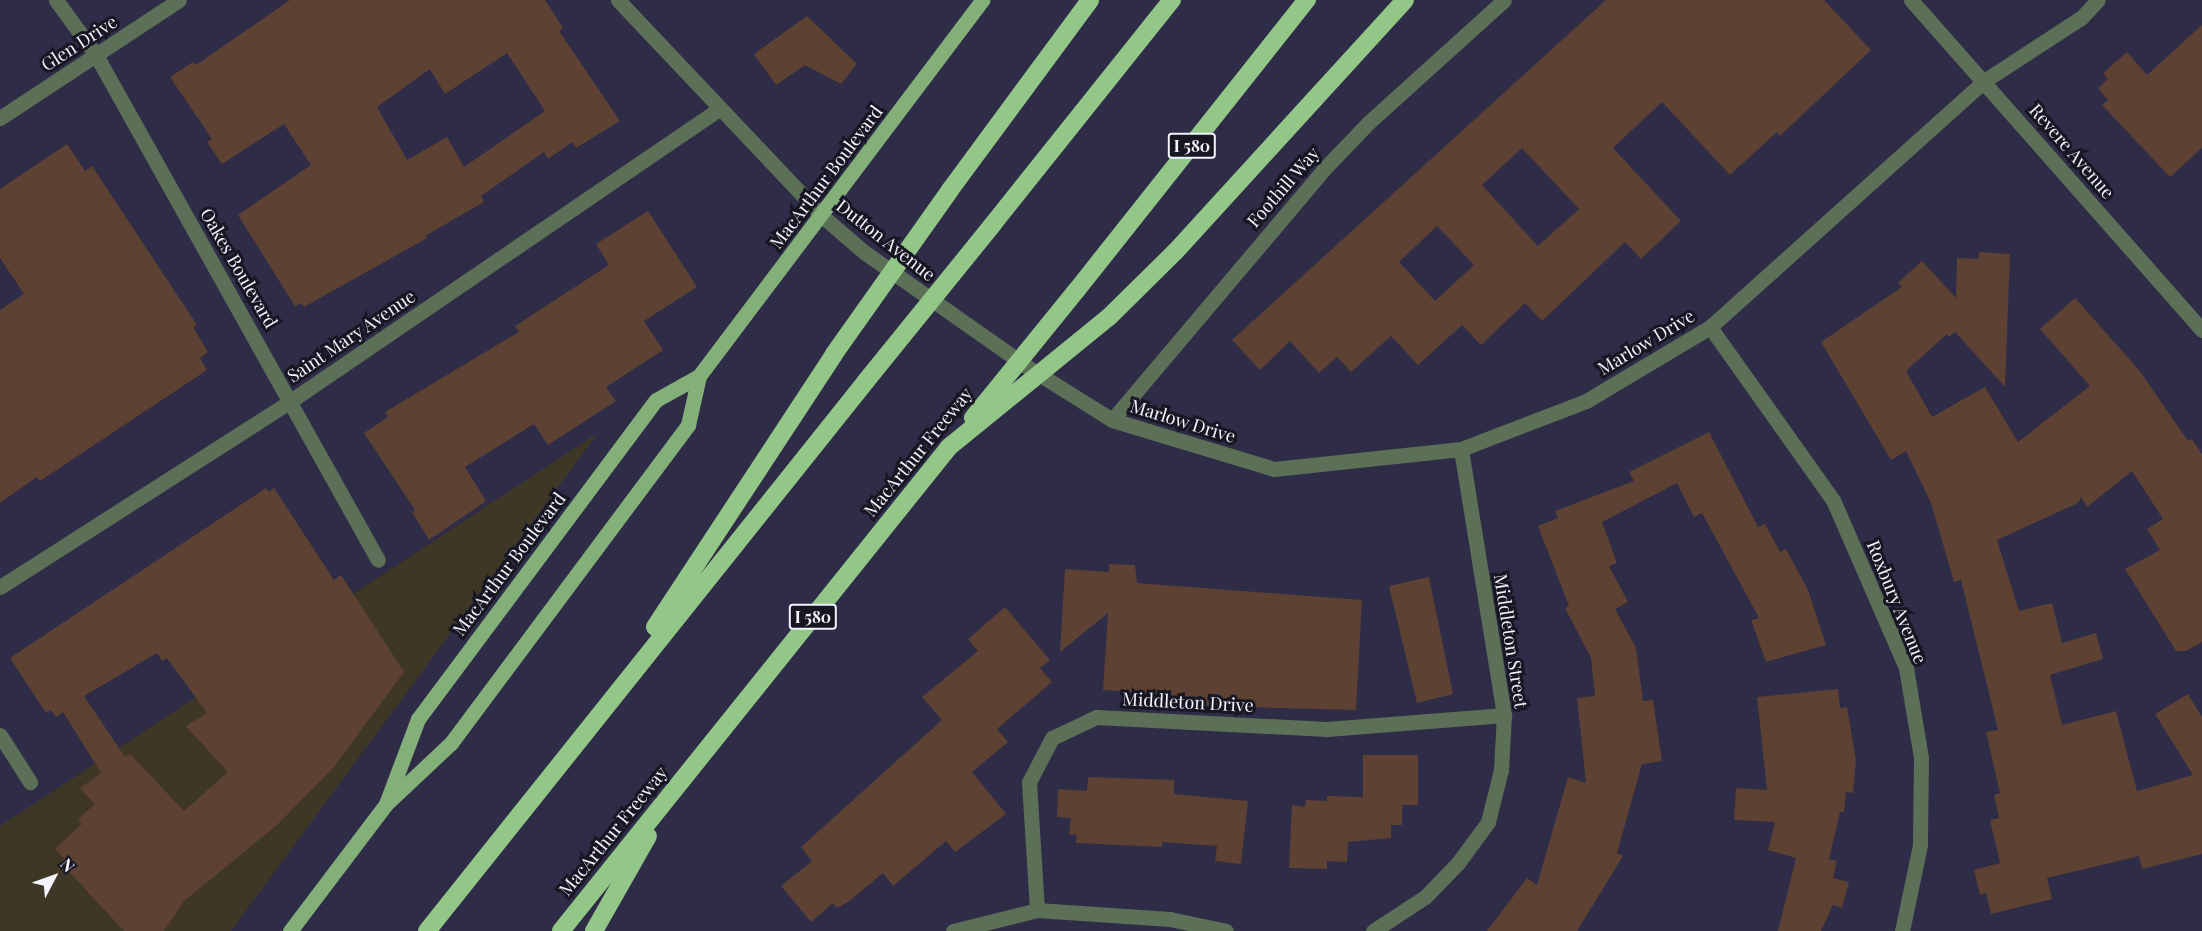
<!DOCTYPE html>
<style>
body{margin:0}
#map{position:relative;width:2202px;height:931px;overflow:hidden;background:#2f2c48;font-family:"Playfair Display",serif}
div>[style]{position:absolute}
.commercial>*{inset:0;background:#3f3726}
.building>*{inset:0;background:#5d4133}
.minor>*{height:15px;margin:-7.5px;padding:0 7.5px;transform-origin:7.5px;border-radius:7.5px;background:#5b7056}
.major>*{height:15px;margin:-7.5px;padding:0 7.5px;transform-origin:7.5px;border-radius:7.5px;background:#83af79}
.highway>*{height:18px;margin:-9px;padding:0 9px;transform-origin:9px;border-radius:9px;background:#93c787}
.highway-bridge>*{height:18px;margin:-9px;padding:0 9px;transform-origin:9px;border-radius:9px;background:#93c787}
span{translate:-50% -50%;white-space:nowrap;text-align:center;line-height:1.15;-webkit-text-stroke:6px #171623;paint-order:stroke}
.shield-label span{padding:2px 4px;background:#171623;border:2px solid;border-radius:4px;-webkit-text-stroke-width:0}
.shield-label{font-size:16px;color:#f3f3fe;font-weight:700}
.street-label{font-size:18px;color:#f3f3fe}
.north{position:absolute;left:24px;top:847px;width:60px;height:60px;-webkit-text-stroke:4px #171623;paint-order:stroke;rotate:49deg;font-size:16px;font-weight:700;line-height:24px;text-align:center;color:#f3f3fe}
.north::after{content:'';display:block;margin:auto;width:21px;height:27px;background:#f3f3fe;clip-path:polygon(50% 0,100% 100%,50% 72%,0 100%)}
</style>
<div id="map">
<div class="commercial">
<i style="clip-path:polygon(598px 433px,231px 931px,0 931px,0 826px)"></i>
</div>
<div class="building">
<i style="clip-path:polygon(evenodd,290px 0,545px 0,563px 28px,559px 31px,620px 121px,576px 148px,572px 142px,548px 159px,544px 152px,481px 196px,484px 202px,425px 236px,427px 238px,304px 307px,301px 303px,295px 306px,238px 215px,311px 165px,284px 124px,222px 164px,207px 142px,212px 139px,170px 77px,193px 62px,196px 65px,290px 0,507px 53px,545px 111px,464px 167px,447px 137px,407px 160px,377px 107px,430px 69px,445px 94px,507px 53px)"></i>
<i style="clip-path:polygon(evenodd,1606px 0,1824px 0,1871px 50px,1780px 136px,1777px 132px,1730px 175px,1662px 102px,1613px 148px,1681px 221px,1641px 259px,1625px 242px,1542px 321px,1525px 303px,1481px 345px,1462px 325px,1418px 365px,1391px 336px,1351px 372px,1337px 357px,1319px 373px,1290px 341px,1260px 370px,1232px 340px,1606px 0,1522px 148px,1579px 209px,1538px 246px,1482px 185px,1522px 148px,1606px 0,1437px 226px,1474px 265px,1435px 301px,1399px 262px,1437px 226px)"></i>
<i style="clip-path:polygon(807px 16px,857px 64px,841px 84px,805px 65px,776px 85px,754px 54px)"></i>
<i style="clip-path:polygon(2202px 25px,2202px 148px,2170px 177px,2102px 105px,2108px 100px,2098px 88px,2108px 79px,2103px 73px,2127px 52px,2147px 75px)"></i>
<i style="clip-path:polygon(67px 144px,85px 171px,92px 166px,197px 325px,193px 327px,208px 352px,200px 358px,207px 370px,40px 481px,37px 477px,0 503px,0 310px,24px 294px,0 258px,0 189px)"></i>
<i style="clip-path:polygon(648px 211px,697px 287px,644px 321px,663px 350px,606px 387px,616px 401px,548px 445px,534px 424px,465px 467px,486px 501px,429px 540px,412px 512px,415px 510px,364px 433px,388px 417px,385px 412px,519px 332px,515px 326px,609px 265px,596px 244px)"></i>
<i style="clip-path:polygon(1979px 252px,2010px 254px,2005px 387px,1955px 332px,1949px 337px,1947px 334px,1906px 371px,1932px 417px,1985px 387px,2018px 442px,2090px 386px,2040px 329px,2075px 298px,2139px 370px,2188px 441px,2192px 439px,2202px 454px,2202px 642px,2186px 651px,2176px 651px,2125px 569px,2160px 550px,2147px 529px,2163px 519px,2132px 471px,2087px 507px,2081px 497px,2078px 503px,1997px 540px,2019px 611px,2052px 603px,2062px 643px,2096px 633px,2103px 659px,2050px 675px,2062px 725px,2116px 711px,2137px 791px,2193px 775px,2155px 714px,2188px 694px,2202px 717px,2202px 854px,2142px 869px,2139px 856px,2047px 878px,2052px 899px,1991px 914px,1986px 893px,1980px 895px,1974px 870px,2000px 863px,1990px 820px,1999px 818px,1994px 795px,2000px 793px,1986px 732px,1998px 730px,1961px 580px,1954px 582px,1931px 503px,1906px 451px,1891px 460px,1821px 342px,1902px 287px,1898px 283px,1922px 261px,1956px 298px,1957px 258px,1979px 259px)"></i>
<i style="clip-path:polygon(1709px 432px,1758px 527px,1765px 524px,1780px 552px,1786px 549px,1808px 590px,1826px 645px,1766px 662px,1751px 620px,1759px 618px,1702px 513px,1694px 517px,1677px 483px,1602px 522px,1617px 563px,1609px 566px,1628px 602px,1615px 609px,1636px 648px,1643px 701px,1653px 700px,1662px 761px,1642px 764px,1617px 853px,1623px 856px,1577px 931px,1487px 931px,1527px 878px,1537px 885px,1568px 777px,1586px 783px,1577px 698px,1595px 696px,1591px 658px,1565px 608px,1569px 606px,1538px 526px,1558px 518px,1555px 511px,1634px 481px,1629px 472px)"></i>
<i style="clip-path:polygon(evenodd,266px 488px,269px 492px,274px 488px,334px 580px,341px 575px,404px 672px,333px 768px,277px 825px,184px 901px,164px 931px,124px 931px,61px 863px,65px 859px,55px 849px,82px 824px,78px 819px,95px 804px,80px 788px,101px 773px,63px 712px,56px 717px,51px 710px,46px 713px,10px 658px,266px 488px,157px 653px,162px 661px,167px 658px,207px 713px,186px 726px,228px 772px,184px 811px,130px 754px,125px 757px,84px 696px,157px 653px)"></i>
<i style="clip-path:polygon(1109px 564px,1135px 565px,1137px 583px,1362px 600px,1356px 710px,1173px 705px,1174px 695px,1103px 690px,1108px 613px,1060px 652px,1065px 569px,1109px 572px)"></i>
<i style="clip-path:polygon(1429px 577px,1453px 694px,1417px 703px,1389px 586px)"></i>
<i style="clip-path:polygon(1005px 607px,1050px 660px,1040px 668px,1052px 682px,997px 729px,1008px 742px,972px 772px,1006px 814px,955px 852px,946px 841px,893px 886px,883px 873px,848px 902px,837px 908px,833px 903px,811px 922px,781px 886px,812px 861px,801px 847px,942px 720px,922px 697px,978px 651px,968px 639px)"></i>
<i style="clip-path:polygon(1838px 689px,1840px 708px,1847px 707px,1856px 761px,1853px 793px,1846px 792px,1844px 812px,1840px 812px,1829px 859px,1837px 861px,1833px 878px,1849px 882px,1842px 908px,1833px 905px,1821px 931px,1778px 931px,1796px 858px,1768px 850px,1775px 822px,1734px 820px,1736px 788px,1767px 790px,1757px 697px)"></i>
<i style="clip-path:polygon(1363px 755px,1418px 755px,1418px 805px,1402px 805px,1402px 825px,1391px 825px,1391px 838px,1348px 842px,1347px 862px,1327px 861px,1327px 869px,1289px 868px,1292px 805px,1305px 807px,1306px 800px,1327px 801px,1327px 796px,1363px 797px)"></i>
<i style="clip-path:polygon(1088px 777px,1174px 780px,1174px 794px,1248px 801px,1241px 864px,1215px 861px,1217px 846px,1162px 842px,1162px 847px,1076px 843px,1077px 835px,1069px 834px,1071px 818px,1057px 817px,1058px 789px,1087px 791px)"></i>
</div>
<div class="minor">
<i style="left:56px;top:0;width:68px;rotate:54deg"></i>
<i style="left:96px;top:55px;width:578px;rotate:60.82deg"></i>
<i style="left:618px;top:0;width:296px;rotate:46.6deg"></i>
<i style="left:821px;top:215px;width:57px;rotate:40.7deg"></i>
<i style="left:864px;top:252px;width:198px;rotate:35.1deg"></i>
<i style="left:1026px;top:366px;width:102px;rotate:32.1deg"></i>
<i style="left:1112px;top:420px;width:169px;rotate:16.8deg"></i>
<i style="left:1274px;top:469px;width:188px;rotate:-6.1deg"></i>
<i style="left:1461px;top:449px;width:134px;rotate:-21deg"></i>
<i style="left:1586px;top:401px;width:144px;rotate:-30.8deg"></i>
<i style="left:1710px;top:327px;width:368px;rotate:-41.9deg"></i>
<i style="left:1984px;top:81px;width:117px;rotate:-33.1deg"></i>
<i style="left:2082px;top:17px;width:23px;rotate:-47deg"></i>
<i style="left:1911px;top:0;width:440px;rotate:48.6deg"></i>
<i style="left:0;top:118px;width:214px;rotate:-33.4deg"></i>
<i style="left:1710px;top:327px;width:212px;rotate:54.6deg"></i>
<i style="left:1833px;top:500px;width:183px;rotate:66.5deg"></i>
<i style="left:1906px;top:668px;width:91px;rotate:80.5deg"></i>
<i style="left:1921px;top:758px;width:87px;rotate:90.7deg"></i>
<i style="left:1920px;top:845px;width:88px;rotate:101.8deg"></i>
<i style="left:1112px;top:420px;width:327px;rotate:-49.8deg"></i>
<i style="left:1323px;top:170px;width:65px;rotate:-46.2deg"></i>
<i style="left:1368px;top:123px;width:183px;rotate:-42.1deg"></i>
<i style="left:0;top:587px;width:347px;rotate:-32.6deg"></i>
<i style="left:292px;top:400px;width:517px;rotate:-34.27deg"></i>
<i style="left:0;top:735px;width:56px;rotate:57.4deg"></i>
<i style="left:1037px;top:910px;width:128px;rotate:-93.6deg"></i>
<i style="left:1029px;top:782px;width:50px;rotate:-62.4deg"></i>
<i style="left:1052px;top:738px;width:49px;rotate:-25.5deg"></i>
<i style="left:1096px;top:717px;width:231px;rotate:3deg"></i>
<i style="left:1327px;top:729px;width:178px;rotate:-4.5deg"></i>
<i style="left:953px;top:931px;width:87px;rotate:-14deg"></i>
<i style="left:1037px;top:910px;width:133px;rotate:3.9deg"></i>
<i style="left:1170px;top:919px;width:57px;rotate:12.1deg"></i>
<i style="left:1373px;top:931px;width:62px;rotate:-33.2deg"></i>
<i style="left:1425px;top:897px;width:47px;rotate:-45.9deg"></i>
<i style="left:1458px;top:863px;width:51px;rotate:-53.8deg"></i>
<i style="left:1488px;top:822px;width:54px;rotate:-76deg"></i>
<i style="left:1501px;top:770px;width:55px;rotate:-86.9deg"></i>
<i style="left:1504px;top:715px;width:269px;rotate:-99.2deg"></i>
</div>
<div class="major">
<i style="left:386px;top:804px;width:91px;rotate:-69.4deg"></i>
<i style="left:418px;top:719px;width:398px;rotate:-53.3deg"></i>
<i style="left:656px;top:400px;width:49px;rotate:-29.2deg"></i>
<i style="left:699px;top:376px;width:471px;rotate:-53deg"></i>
<i style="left:290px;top:931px;width:159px;rotate:-52.9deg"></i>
<i style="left:386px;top:804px;width:89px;rotate:-43.2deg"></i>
<i style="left:451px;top:743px;width:397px;rotate:-53.3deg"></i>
<i style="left:688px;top:425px;width:50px;rotate:-77.3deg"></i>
</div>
<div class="highway">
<i style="left:950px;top:190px;width:236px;rotate:-53.6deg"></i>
<i style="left:993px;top:224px;width:287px;rotate:-51.4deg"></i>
<i style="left:1076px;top:291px;width:372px;rotate:-51.6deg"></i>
<i style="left:1109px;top:317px;width:93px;rotate:-44.6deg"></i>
<i style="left:1175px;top:252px;width:341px;rotate:-47.6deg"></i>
<i style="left:655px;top:627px;width:326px;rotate:-56.7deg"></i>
<i style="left:427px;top:931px;width:704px;rotate:-51.4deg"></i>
<i style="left:561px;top:931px;width:620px;rotate:-51.28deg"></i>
<i style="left:594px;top:931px;width:109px;rotate:-60.4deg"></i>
</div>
<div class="highway-bridge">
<i style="left:834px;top:354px;width:201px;rotate:-54.7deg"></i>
<i style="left:866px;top:381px;width:202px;rotate:-51deg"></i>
<i style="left:973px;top:418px;width:164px;rotate:-51deg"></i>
<i style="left:949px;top:447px;width:206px;rotate:-39.1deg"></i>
</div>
<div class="shield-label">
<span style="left:1192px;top:146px">I 580</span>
<span style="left:813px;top:617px">I 580</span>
</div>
<div class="street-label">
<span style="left:79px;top:43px;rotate:-33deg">Glen Drive</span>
<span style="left:2072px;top:151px;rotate:49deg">Revere Avenue</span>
<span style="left:826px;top:177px;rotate:-53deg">MacArthur Boulevard</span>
<span style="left:1283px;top:187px;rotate:-49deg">Foothill Way</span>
<span style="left:886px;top:240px;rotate:38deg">Dutton Avenue</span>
<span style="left:239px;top:268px;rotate:60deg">Oakes Boulevard</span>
<span style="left:351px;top:336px;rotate:-34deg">Saint Mary Avenue</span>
<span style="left:1646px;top:342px;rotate:-31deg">Marlow Drive</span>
<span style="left:1183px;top:421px;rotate:17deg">Marlow Drive</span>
<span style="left:918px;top:452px;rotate:-51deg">MacArthur Freeway</span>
<span style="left:509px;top:564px;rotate:-53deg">MacArthur Boulevard</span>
<span style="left:1897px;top:602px;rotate:68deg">Roxbury Avenue</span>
<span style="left:1511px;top:641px;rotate:81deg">Middleton Street</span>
<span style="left:1188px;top:702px;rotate:3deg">Middleton Drive</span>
<span style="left:613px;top:831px;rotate:-51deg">MacArthur Freeway</span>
</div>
<div class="north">N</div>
</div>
